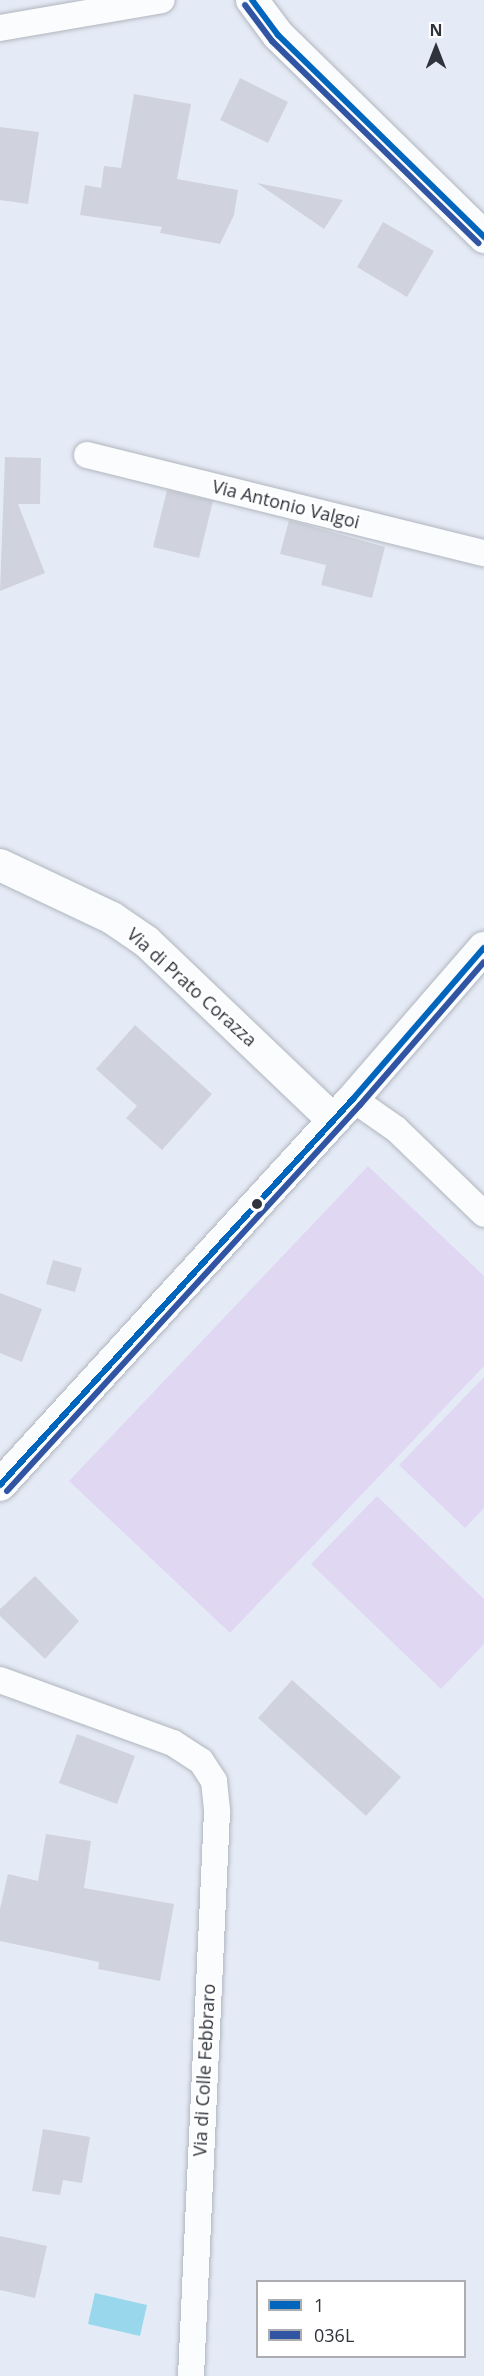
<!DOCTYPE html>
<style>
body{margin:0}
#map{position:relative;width:484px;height:2376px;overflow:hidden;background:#e5ebf6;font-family:"Open Sans",sans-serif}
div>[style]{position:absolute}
.green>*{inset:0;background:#e0d7f3}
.water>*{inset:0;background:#99d8ec}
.building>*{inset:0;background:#d0d3dd}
.roads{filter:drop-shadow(0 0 2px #b1b6be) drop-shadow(0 0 2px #b1b6be)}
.minor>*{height:26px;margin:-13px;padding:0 13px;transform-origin:13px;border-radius:13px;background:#fbfcfe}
.tertiary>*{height:32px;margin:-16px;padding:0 16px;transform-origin:16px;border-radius:16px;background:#fbfcfe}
.bus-1>*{height:6px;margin:-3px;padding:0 3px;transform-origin:3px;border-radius:3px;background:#0065bd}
.bus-2>*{height:6px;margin:-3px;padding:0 3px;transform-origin:3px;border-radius:3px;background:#3155a3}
.dots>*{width:16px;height:16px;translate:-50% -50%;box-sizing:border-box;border:3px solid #fff;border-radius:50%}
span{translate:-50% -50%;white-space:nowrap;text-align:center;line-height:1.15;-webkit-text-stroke:5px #fff;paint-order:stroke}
.street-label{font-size:18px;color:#2f333c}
.legend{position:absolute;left:256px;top:2280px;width:210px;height:78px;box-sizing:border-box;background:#fff;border:2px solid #acadb1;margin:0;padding:8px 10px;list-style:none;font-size:18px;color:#2f333c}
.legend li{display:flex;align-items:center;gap:12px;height:30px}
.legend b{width:30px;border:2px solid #acadb1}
.north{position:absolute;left:406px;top:18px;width:60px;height:60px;-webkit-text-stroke:4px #fff;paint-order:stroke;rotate:0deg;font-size:16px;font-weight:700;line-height:24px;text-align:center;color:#2f333c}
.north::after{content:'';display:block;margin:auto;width:21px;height:27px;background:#2f333c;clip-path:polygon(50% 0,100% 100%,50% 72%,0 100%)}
</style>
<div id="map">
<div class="green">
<i style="clip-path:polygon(368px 1166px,484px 1276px,484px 1366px,230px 1633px,69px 1481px)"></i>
<i style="clip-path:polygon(484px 1377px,484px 1508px,465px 1528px,399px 1465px)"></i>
<i style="clip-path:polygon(377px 1496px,484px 1599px,484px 1644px,441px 1689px,311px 1564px)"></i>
</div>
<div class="water">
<i style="clip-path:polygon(95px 2293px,147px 2305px,140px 2336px,88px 2324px)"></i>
</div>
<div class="building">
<i style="clip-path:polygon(240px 78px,288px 102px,268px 143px,220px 120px)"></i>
<i style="clip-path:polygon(134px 94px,191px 104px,177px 179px,238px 190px,234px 215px,220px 244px,160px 233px,162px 227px,80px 215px,85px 185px,101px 188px,104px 166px,121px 168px)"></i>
<i style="clip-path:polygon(0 127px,39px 132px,28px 204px,0 200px)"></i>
<i style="clip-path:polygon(257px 183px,343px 200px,324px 229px)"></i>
<i style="clip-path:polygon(383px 222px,434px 251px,407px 297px,357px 267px)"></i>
<i style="clip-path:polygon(5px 457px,41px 458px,40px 504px,18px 504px,45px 573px,0 591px)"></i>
<i style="clip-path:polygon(167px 490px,213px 501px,199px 558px,153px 547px)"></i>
<i style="clip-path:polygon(289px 520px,385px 547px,372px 598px,321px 585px,326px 565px,280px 554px)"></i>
<i style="clip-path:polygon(135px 1025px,212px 1094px,162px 1150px,126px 1118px,137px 1106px,96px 1069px)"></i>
<i style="clip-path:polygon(53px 1260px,82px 1268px,75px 1292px,46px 1284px)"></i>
<i style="clip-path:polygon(0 1293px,42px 1309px,22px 1362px,0 1353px)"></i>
<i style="clip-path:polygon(35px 1576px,79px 1621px,45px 1659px,0 1616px,0 1609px)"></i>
<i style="clip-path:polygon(292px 1680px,401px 1777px,366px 1816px,258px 1718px)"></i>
<i style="clip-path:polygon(77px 1734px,135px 1756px,117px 1804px,59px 1783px)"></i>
<i style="clip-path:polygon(46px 1834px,91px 1841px,84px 1888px,174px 1904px,160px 1981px,98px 1969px,99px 1962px,0 1941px,0 1909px,8px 1874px,38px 1881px)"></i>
<i style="clip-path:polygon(43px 2129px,90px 2137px,82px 2183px,63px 2180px,60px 2195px,32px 2191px)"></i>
<i style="clip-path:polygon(0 2236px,47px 2246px,35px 2298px,0 2290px)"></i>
</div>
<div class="roads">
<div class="minor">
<i style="left:0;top:28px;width:164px;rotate:-9.8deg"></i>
<i style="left:87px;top:455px;width:409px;rotate:13.9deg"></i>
<i style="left:353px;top:1099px;width:52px;rotate:34.9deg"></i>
<i style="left:396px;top:1129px;width:122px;rotate:44deg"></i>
<i style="left:0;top:1680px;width:184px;rotate:20deg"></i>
<i style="left:173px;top:1743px;width:33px;rotate:33deg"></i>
<i style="left:201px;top:1761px;width:24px;rotate:57deg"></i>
<i style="left:214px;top:1781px;width:31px;rotate:84deg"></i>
<i style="left:217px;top:1812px;width:565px;rotate:92.64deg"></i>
</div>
<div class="tertiary">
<i style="left:252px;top:0;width:44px;rotate:53.4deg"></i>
<i style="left:278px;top:35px;width:289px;rotate:44.4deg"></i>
<i style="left:0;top:865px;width:124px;rotate:25.3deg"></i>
<i style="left:112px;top:918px;width:42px;rotate:34.4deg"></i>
<i style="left:147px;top:942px;width:257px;rotate:43.7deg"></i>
<i style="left:0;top:1485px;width:523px;rotate:-47.56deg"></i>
<i style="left:353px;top:1099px;width:200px;rotate:-49.1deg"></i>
</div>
</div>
<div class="bus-1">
<i style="left:252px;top:0;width:44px;rotate:53.4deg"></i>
<i style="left:278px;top:35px;width:289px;rotate:44.4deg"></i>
<i style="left:0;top:1485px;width:523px;rotate:-47.56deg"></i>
<i style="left:353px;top:1099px;width:200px;rotate:-49.1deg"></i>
</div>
<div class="bus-2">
<i style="left:245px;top:5px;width:45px;rotate:53.1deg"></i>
<i style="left:272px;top:41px;width:289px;rotate:44.4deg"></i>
<i style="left:7px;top:1491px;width:523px;rotate:-47.56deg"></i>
<i style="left:360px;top:1105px;width:189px;rotate:-49.1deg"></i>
</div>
<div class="dots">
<i style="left:257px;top:1204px;background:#2f333c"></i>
</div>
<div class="street-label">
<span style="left:286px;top:504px;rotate:14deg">Via Antonio Valgoi</span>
<span style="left:192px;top:987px;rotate:42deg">Via di Prato Corazza</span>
<span style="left:204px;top:2070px;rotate:-87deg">Via di Colle Febbraro</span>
</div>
<ul class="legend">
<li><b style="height:8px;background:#0065bd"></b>1</li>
<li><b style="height:8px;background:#3155a3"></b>036L</li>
</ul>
<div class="north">N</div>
</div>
